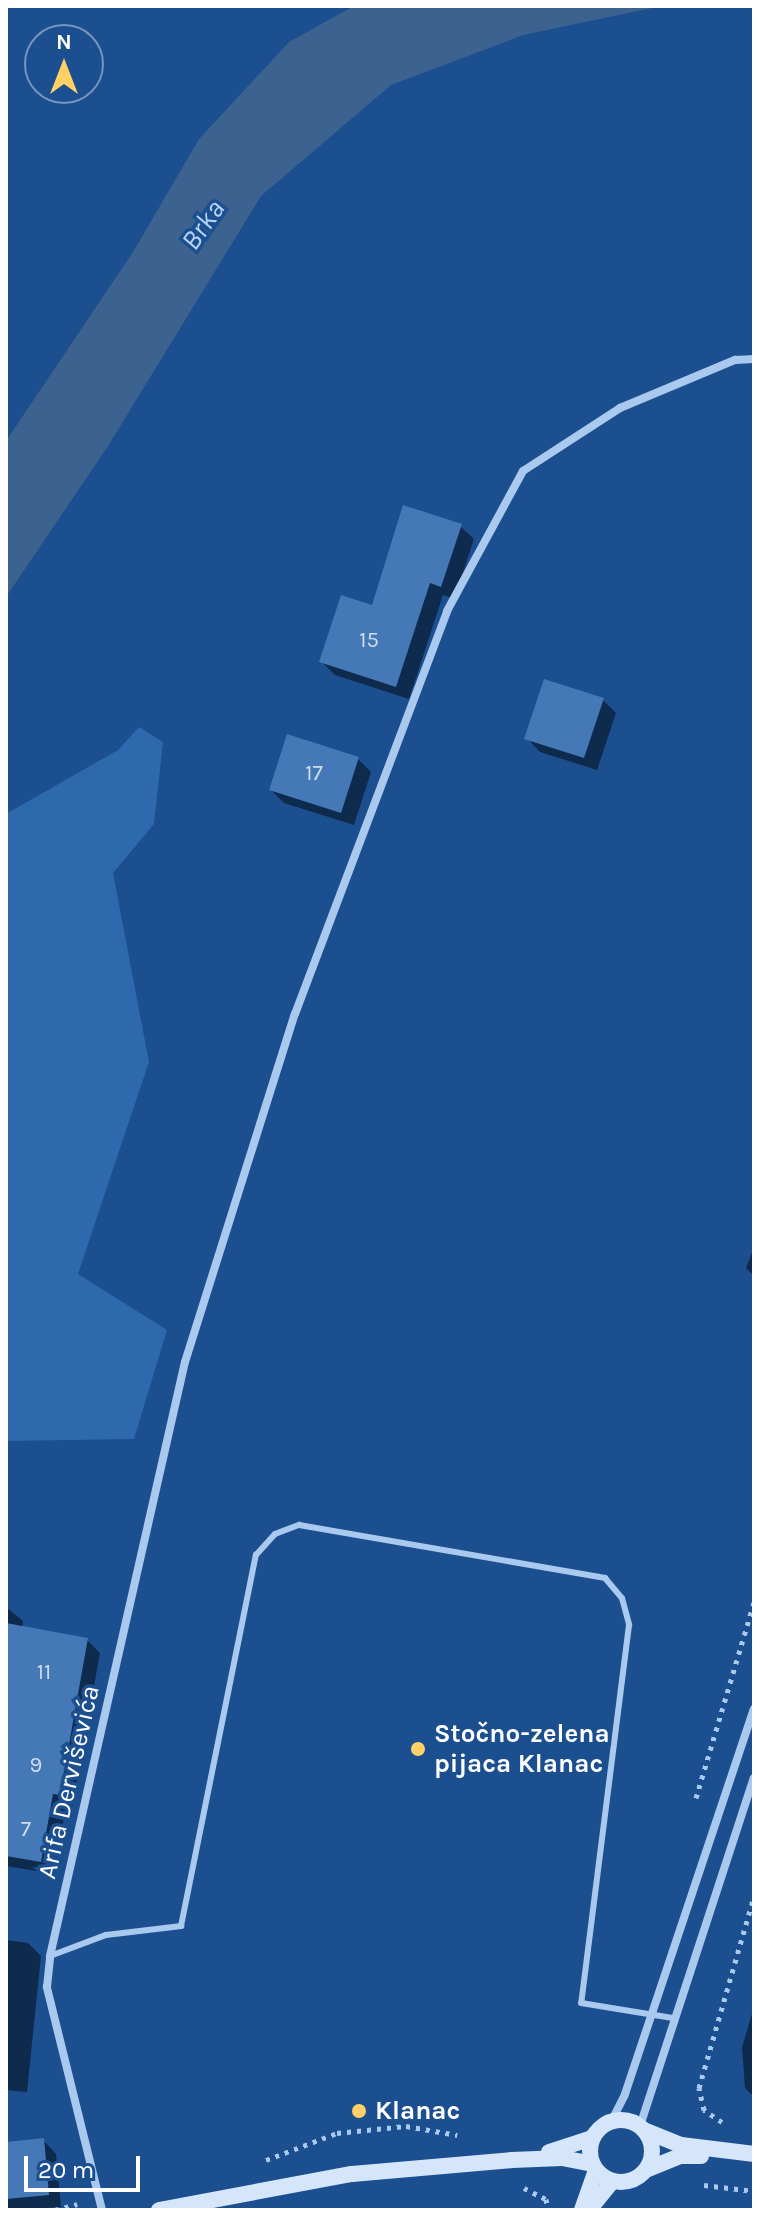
<!DOCTYPE html>
<meta charset="utf-8">
<style>
body{margin:0}
#map{position:relative;width:760px;height:2216px;overflow:hidden;background:#1b4f8f;font-family:Karla,sans-serif}
div>[style]{position:absolute}
.green>*{inset:0;background:#2e69ad}
.water>*{inset:0;background:#3c6290}
.shadow>*{inset:0;background:#0007}
.building>*{inset:0;background:#4478b7}
.path>*{height:5px;margin-top:-2.5px;transform-origin:0;background:repeating-linear-gradient(90deg,#a9c9ee 0 4px,transparent 0 10px)}
.lane>*{height:6px;margin:-3px;padding:0 3px;transform-origin:3px;border-radius:3px;background:#a9c9ee}
.street>*{height:8px;margin:-4px;padding:0 4px;transform-origin:4px;border-radius:4px;background:#a9c9ee}
.secondary>*{height:16px;margin:-8px;padding:0 8px;transform-origin:8px;border-radius:8px;background:#d6e6fa}
.secondary>.ring{margin:-8px;padding:0;box-sizing:content-box;background:none;border:16px solid #d6e6fa;border-radius:50%}
.dots>*{width:22px;height:22px;translate:-50% -50%;box-sizing:border-box;border:4px solid #1b4f8f;border-radius:50%}
span{translate:-50% -50%;white-space:nowrap;text-align:center;line-height:1.15;-webkit-text-stroke:7px #1b4f8f;paint-order:stroke}
.number-label{font-size:22px;color:#d0dded}
.number-label span{-webkit-text-stroke-width:0}
.poi-label{font-size:26px;color:#fff;font-weight:700}
.left{translate:0 -50%;text-align:left}
.street-label{font-size:26px;color:#fff}
.water-label{font-size:28px;color:#b5d3f5;font-style:italic}
.frame{position:absolute;inset:0;border:8px solid #fff;pointer-events:none}
.north{position:absolute;left:24px;top:24px;width:80px;height:80px;box-sizing:border-box;background:#1b4f8f;border:2px solid #7695bc;border-radius:50%;rotate:0deg;font-size:22px;font-weight:700;line-height:32px;text-align:center;color:#fff}
.north::after{content:'';display:block;margin:auto;width:28px;height:36px;background:#ffd166;clip-path:polygon(50% 0,100% 100%,50% 72%,0 100%)}
.scale{position:absolute;left:24px;top:2156px;width:116px;height:36px;box-sizing:border-box;border:4px solid #fff;border-top:0;padding-left:10px;font-size:24px;line-height:28px;white-space:nowrap;color:#fff;-webkit-text-stroke:6px #1b4f8f;paint-order:stroke}
</style>
<div id="map">
<div class="green">
<i style="clip-path:polygon(139px 727px,163px 742px,154px 824px,113px 873px,149px 1062px,78px 1274px,167px 1330px,134px 1439px,6px 1441px,6px 814px,118px 750px)"></i>
</div>
<div class="water">
<i style="clip-path:polygon(354px 6px,662px 6px,523px 35px,391px 85px,261px 196px,108px 446px,6px 597px,6px 441px,133px 252px,199px 139px,289px 42px)"></i>
</div>
<div class="shadow">
<i style="clip-path:polygon(460px 526px,474px 539px,454px 599px,443px 595px,409px 699px,335px 675px,322px 662px)"></i>
<i style="clip-path:polygon(603px 700px,616px 713px,597px 770px,540px 752px,527px 738px)"></i>
<i style="clip-path:polygon(358px 759px,371px 772px,354px 825px,284px 803px,271px 790px)"></i>
<i style="clip-path:polygon(754px 1247px,754px 1276px,746px 1268px)"></i>
<i style="clip-path:polygon(6px 1595px,6px 1607px,23px 1621px,22px 1628px,87px 1640px,100px 1653px,72px 1807px,66px 1806px,54px 1874px,6px 1866px)"></i>
<i style="clip-path:polygon(6px 1940px,28px 1943px,41px 1956px,27px 2092px,6px 2090px)"></i>
<i style="clip-path:polygon(754px 2007px,754px 2097px,745px 2088px,742px 2047px)"></i>
<i style="clip-path:polygon(43px 2140px,56px 2154px,61px 2207px,6px 2210px,6px 2144px)"></i>
</div>
<div class="building">
<i style="clip-path:polygon(403px 505px,462px 524px,441px 587px,430px 583px,396px 687px,319px 662px,341px 595px,372px 605px)"></i>
<i style="clip-path:polygon(544px 679px,604px 698px,584px 758px,524px 739px)"></i>
<i style="clip-path:polygon(287px 734px,359px 757px,341px 813px,269px 790px)"></i>
<i style="clip-path:polygon(6px 1623px,88px 1638px,60px 1795px,53px 1794px,41px 1862px,6px 1856px)"></i>
<i style="clip-path:polygon(44px 2138px,49px 2195px,6px 2199px,6px 2142px)"></i>
</div>
<div class="path">
<i style="left:696px;top:1798px;width:204px;rotate:-73.5deg"></i>
<i style="left:722px;top:2122px;width:22px;rotate:-146deg"></i>
<i style="left:704px;top:2110px;width:23px;rotate:-103deg"></i>
<i style="left:699px;top:2088px;width:200px;rotate:-74deg"></i>
<i style="left:266px;top:2160px;width:76px;rotate:-20.8deg"></i>
<i style="left:337px;top:2133px;width:69px;rotate:-5.8deg"></i>
<i style="left:406px;top:2126px;width:52px;rotate:10deg"></i>
<i style="left:704px;top:2185px;width:50px;rotate:6.8deg"></i>
<i style="left:524px;top:2188px;width:25px;rotate:27deg"></i>
<i style="left:546px;top:2199px;width:11px;rotate:80deg"></i>
<i style="left:55px;top:2210px;width:23px;rotate:-15deg"></i>
</div>
<div class="lane">
<i style="left:50px;top:1956px;width:60px;rotate:-20.6deg"></i>
<i style="left:106px;top:1935px;width:76px;rotate:-6.8deg"></i>
<i style="left:181px;top:1926px;width:379px;rotate:-78.6deg"></i>
<i style="left:256px;top:1555px;width:28px;rotate:-48deg"></i>
<i style="left:275px;top:1534px;width:26px;rotate:-21deg"></i>
<i style="left:299px;top:1525px;width:311px;rotate:9.8deg"></i>
<i style="left:605px;top:1578px;width:26px;rotate:50deg"></i>
<i style="left:622px;top:1598px;width:28px;rotate:75deg"></i>
<i style="left:629px;top:1625px;width:381px;rotate:97.2deg"></i>
<i style="left:581px;top:2003px;width:93px;rotate:9.3deg"></i>
</div>
<div class="street">
<i style="left:611px;top:2122px;width:31px;rotate:-63deg"></i>
<i style="left:625px;top:2094px;width:406px;rotate:-71.5deg"></i>
<i style="left:640px;top:2126px;width:366px;rotate:-71.9deg"></i>
<i style="left:102px;top:2210px;width:230px;rotate:-103.9deg"></i>
<i style="left:47px;top:1987px;width:31px;rotate:-84deg"></i>
<i style="left:50px;top:1956px;width:609px;rotate:-77.2deg"></i>
<i style="left:185px;top:1362px;width:365px;rotate:-72.5deg"></i>
<i style="left:295px;top:1014px;width:431px;rotate:-69.3deg"></i>
<i style="left:447px;top:611px;width:159px;rotate:-61.5deg"></i>
<i style="left:523px;top:471px;width:116px;rotate:-33deg"></i>
<i style="left:620px;top:408px;width:125px;rotate:-22.7deg"></i>
<i style="left:735px;top:360px;width:19px;rotate:-3deg"></i>
</div>
<div class="secondary">
<i class="ring" style="left:590px;top:2120px;width:46px;height:46px"></i>
<i style="left:646px;top:2131px;width:38px;rotate:22deg"></i>
<i style="left:681px;top:2145px;width:74px;rotate:7deg"></i>
<i style="left:549px;top:2152px;width:45px;rotate:-18deg"></i>
<i style="left:648px;top:2169px;width:35px;rotate:-22deg"></i>
<i style="left:681px;top:2156px;width:20px"></i>
<i style="left:159px;top:2210px;width:196px;rotate:-10.6deg"></i>
<i style="left:352px;top:2174px;width:161px;rotate:-5deg"></i>
<i style="left:512px;top:2160px;width:50px;rotate:-2.3deg"></i>
<i style="left:562px;top:2158px;width:31px;rotate:11deg"></i>
<i style="left:582px;top:2210px;width:42px;rotate:-70.7deg"></i>
<i style="left:589px;top:2210px;width:36px;rotate:-51deg"></i>
</div>
<div class="dots">
<i style="left:418px;top:1749px;background:#ffd166"></i>
<i style="left:359px;top:2111px;background:#ffd166"></i>
</div>
<div class="number-label">
<span style="left:369px;top:641px">15</span>
<span style="left:314px;top:774px">17</span>
<span style="left:44px;top:1673px">11</span>
<span style="left:36px;top:1766px">9</span>
<span style="left:26px;top:1830px">7</span>
</div>
<div class="poi-label">
<span class="left" style="left:434px;top:1749px">Stočno-zelena<br>pijaca Klanac</span>
<span class="left" style="left:375px;top:2111px">Klanac</span>
</div>
<div class="street-label">
<span style="left:69px;top:1782px;rotate:-77deg">Arifa Derviševića</span>
</div>
<div class="water-label">
<span style="left:203px;top:225px;rotate:-55deg">Brka</span>
</div>
<div class="frame"></div>
<div class="north">N</div>
<div class="scale">20 m</div>
</div>
